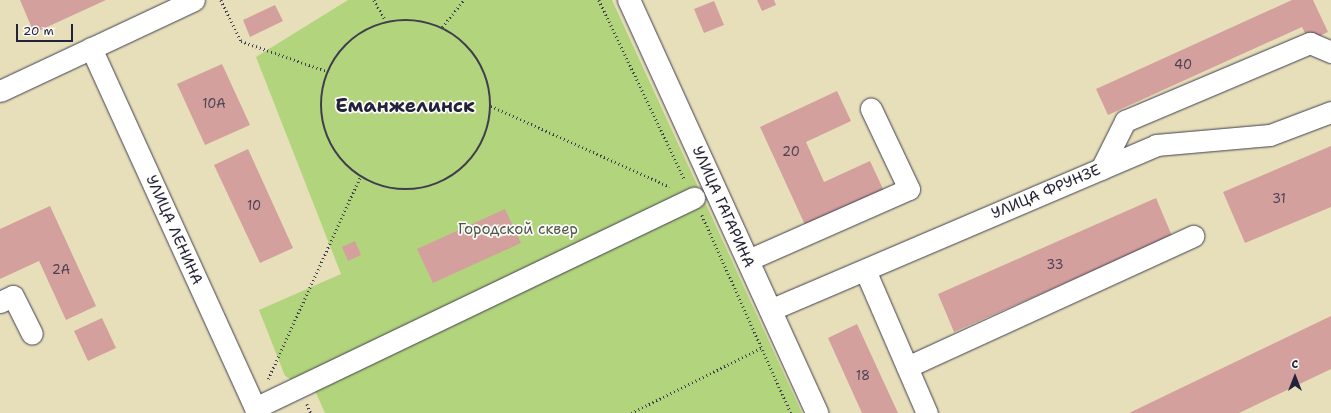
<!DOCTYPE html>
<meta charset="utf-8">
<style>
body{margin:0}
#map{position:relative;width:1331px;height:413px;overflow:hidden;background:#e7dfba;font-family:"Shantell Sans",sans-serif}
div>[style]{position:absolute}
.green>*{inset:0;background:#b2d47c}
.building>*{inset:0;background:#d4a09d}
.path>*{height:2.5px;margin-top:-1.25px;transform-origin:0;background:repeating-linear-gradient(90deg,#403e4e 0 1px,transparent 0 4px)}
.path>.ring{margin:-1.25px;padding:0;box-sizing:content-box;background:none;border:2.5px solid #403e4e;border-radius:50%}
.roads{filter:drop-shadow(0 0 1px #403e4e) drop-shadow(0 0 1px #403e4e)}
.minor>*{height:21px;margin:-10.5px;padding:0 10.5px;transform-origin:10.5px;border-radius:10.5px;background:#fff}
.major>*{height:22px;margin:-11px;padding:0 11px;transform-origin:11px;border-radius:11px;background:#fff}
span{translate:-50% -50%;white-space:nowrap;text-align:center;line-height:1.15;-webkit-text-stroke:3.5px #fdfcf7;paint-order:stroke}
.number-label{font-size:13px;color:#4e4254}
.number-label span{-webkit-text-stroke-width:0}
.street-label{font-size:15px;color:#22223b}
.park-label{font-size:15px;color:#4d574e}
.district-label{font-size:19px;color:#22223b;font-weight:700}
.north{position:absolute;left:1275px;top:357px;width:40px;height:40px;-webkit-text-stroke:3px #fdfcf7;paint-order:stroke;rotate:0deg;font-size:11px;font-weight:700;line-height:16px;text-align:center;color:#22223b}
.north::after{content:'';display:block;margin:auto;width:14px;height:18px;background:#22223b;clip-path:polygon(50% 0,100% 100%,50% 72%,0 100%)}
.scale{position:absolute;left:16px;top:24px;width:57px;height:18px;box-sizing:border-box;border:2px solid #22223b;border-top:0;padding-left:5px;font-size:12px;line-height:14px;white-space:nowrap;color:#22223b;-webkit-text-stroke:3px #fdfcf7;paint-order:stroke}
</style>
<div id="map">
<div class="green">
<i style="clip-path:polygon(348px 0,612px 0,802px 413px,325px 413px,316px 393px,285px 376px,259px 310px,341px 274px,256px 57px)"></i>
</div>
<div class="building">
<i style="clip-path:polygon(20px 0,106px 0,34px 33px)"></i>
<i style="clip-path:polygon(757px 0,774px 0,776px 5px,762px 11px)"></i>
<i style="clip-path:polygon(1292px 0,1313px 0,1328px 32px,1309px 41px,1302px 27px,1108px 115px,1096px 89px)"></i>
<i style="clip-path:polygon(714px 1px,724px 25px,704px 33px,694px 9px)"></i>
<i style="clip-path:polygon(275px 5px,283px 21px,250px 37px,243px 20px)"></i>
<i style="clip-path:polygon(222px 64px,250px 125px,205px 145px,177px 84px)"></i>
<i style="clip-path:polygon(837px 91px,851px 121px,806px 142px,824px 182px,870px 161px,884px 191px,806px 227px,760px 127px)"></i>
<i style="clip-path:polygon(1331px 146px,1331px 207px,1245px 243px,1223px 192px)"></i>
<i style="clip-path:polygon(248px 149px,293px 248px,260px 263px,214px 165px)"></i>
<i style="clip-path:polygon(1156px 198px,1172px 236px,954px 332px,938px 294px)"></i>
<i style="clip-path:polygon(50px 206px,96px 306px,66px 320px,39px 261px,0 279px,0 229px)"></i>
<i style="clip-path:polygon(505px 209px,521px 243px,433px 283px,417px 249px)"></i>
<i style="clip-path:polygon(355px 241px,361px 255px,348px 261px,342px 247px)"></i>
<i style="clip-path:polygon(1331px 316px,1331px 369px,1239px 413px,1129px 413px)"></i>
<i style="clip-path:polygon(102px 318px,116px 348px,88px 361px,74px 331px)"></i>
<i style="clip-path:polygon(857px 324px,898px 413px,862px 413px,828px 338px)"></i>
</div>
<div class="path">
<i style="left:221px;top:0;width:46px;rotate:64deg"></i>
<i style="left:241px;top:41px;width:90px;rotate:19.4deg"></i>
<i style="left:374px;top:0;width:24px;rotate:60deg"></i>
<i style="left:599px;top:0;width:199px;rotate:64.5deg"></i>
<i class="ring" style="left:321px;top:20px;width:167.5px;height:167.5px"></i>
<i style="left:442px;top:27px;width:35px;rotate:-51deg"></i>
<i style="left:491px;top:106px;width:196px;rotate:24.3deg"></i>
<i style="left:702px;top:215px;width:217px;rotate:65.8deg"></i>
<i style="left:268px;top:379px;width:222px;rotate:-65.5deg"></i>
<i style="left:307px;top:404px;width:10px;rotate:66deg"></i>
<i style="left:631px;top:413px;width:145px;rotate:-26.6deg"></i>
</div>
<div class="roads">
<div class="minor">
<i style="left:91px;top:48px;width:401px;rotate:65.5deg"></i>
<i style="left:0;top:91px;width:214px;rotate:-25.1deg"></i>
<i style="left:1101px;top:169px;width:54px;rotate:-63.4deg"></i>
<i style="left:1125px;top:121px;width:201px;rotate:-22.9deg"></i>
<i style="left:1310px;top:43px;width:23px;rotate:23deg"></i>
<i style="left:748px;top:260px;width:176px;rotate:-23.8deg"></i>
<i style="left:909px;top:189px;width:89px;rotate:-115.4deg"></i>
<i style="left:865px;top:270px;width:156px;rotate:66.6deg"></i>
<i style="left:0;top:302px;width:14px;rotate:-25deg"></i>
<i style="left:13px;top:296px;width:42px;rotate:63.4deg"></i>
<i style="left:770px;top:310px;width:420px;rotate:-23.1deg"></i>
<i style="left:1156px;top:145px;width:114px;rotate:-5deg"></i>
<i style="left:1270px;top:135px;width:65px;rotate:-20.7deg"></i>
<i style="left:907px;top:367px;width:315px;rotate:-24.6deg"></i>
<i style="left:255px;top:408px;width:487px;rotate:-25.6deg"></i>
</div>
<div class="major">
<i style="left:629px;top:0;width:454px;rotate:65.5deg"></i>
</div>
</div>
<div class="number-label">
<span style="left:1183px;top:65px">40</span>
<span style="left:214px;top:104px">10А</span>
<span style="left:791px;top:152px">20</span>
<span style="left:1279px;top:199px">31</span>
<span style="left:254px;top:206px">10</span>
<span style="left:1055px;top:265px">33</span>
<span style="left:61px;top:270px">2А</span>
<span style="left:863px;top:376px">18</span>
</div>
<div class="street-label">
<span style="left:1046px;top:192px;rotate:-23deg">УЛИЦА ФРУНЗЕ</span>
<span style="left:723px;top:207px;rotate:66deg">УЛИЦА ГАГАРИНА</span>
<span style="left:174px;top:230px;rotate:66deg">УЛИЦА ЛЕНИНА</span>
</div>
<div class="park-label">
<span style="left:518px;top:230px">Городской сквер</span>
</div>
<div class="district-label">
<span style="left:405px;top:106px">Еманжелинск</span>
</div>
<div class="north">С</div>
<div class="scale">20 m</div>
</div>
